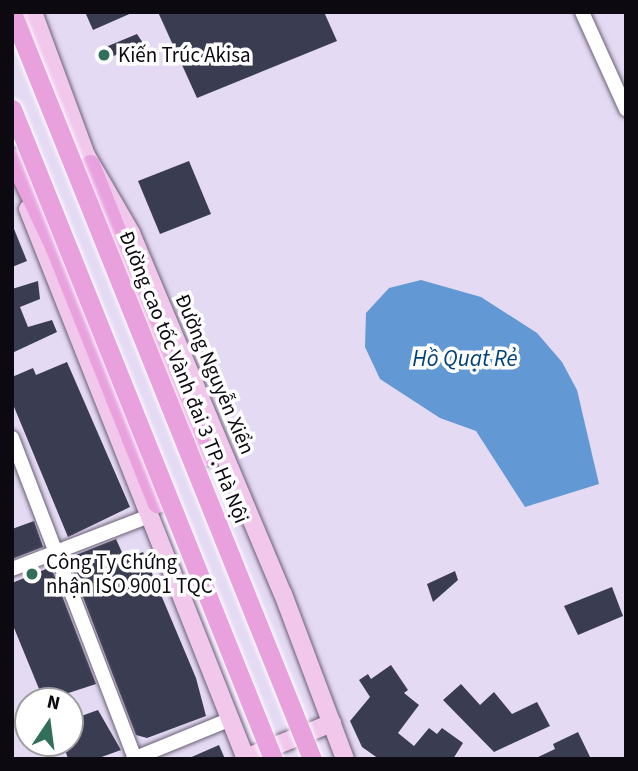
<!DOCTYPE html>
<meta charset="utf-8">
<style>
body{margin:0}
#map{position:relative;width:638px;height:771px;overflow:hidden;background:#e5daf3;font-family:"Source Sans 3",sans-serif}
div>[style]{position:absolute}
.water>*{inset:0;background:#6298d3}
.building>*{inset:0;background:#3a3d52}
.roads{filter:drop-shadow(0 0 2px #6a6076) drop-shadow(0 0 2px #6a6076)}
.minor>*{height:14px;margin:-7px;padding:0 7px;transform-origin:7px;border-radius:7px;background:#fff}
.major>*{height:18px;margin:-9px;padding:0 9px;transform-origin:9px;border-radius:9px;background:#f1c7eb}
.highway>*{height:19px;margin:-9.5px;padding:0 9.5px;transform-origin:9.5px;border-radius:9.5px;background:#e8a1dd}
.bridges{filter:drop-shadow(0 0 2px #fff) drop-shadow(0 0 2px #fff)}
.highway-bridge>*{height:19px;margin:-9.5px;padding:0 9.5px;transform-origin:9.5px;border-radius:9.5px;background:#e8a1dd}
.dots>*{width:19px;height:19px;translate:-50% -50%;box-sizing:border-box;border:4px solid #fff;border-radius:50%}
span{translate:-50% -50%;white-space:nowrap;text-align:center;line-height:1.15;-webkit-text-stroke:7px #fff;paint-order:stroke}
.poi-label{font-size:21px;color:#0d0911}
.left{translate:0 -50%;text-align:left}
.street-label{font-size:21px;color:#0d0911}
.water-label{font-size:23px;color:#014177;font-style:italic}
.frame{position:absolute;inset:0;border:14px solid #0d0911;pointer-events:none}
.north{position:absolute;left:14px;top:687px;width:70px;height:70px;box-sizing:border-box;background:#fff;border:2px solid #9e9da0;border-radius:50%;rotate:13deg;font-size:19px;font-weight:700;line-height:28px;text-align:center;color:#0d0911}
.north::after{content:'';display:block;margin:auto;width:24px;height:32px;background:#316f5b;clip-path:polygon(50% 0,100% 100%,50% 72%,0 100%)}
</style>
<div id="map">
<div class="water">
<i style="clip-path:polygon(421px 280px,481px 297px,537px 333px,562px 362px,577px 390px,599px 484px,525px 507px,476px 431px,440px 418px,380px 379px,365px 347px,366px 313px,389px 288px)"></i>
</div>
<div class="building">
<i style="clip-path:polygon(85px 12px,134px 12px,93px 30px)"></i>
<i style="clip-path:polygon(158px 12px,324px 12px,337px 41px,197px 98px)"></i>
<i style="clip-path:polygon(137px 34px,143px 43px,100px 62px,96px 51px)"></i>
<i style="clip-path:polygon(189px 161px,211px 214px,160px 234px,138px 181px)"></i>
<i style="clip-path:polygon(12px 224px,27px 261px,12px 267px)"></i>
<i style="clip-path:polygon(38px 281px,40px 299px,20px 307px,28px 327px,52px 320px,57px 332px,12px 353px,12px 289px)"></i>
<i style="clip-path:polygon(67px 362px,130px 507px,68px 537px,12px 402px,12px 377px,33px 368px,36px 375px)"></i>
<i style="clip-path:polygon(34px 521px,43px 547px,12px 559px,12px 529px)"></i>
<i style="clip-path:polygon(116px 539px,125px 559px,143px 552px,196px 678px,206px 716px,147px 738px,136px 735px,68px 558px)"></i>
<i style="clip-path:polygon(51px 567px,96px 684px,44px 701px,12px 623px,12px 583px)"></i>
<i style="clip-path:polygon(455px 571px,458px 580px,433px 602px,427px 584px)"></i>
<i style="clip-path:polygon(612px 587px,623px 616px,578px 635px,564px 606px)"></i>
<i style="clip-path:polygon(391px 665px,408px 690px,404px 693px,419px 705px,398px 733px,414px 746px,429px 728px,437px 734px,442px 728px,463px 743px,453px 759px,379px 759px,362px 747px,350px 721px,370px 697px,359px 680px,368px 674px,371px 679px)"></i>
<i style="clip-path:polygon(461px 684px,480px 705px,494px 692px,512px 714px,537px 702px,550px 726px,494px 752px,443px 700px)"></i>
<i style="clip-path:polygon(98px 710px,121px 750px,96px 759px,68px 759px,63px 743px,70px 743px,70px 720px)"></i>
<i style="clip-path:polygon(578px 732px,591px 759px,534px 759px,555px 749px,553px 744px)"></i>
<i style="clip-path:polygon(219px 745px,225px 759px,187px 759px)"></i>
</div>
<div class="roads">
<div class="minor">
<i style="left:582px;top:12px;width:107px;rotate:65.6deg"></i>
<i style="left:12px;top:438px;width:344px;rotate:69deg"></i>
<i style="left:12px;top:569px;width:147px;rotate:-21.1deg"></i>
<i style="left:133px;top:759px;width:106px;rotate:-22.2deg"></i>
</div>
<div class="major">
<i style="left:33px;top:12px;width:153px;rotate:69.7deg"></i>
<i style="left:86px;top:155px;width:90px;rotate:60deg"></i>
<i style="left:131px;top:233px;width:392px;rotate:67.2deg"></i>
<i style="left:283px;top:594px;width:176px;rotate:69.4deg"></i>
<i style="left:28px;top:209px;width:592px;rotate:68.38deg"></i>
<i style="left:245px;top:758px;width:94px;rotate:-21.9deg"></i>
</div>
<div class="highway">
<i style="left:12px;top:157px;width:98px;rotate:64.7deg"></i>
<i style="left:54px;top:246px;width:277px;rotate:68.2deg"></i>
<i style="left:90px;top:164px;width:314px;rotate:68.5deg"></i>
</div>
</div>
<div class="bridges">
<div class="highway-bridge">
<i style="left:12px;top:13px;width:804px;rotate:68.09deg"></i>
<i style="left:12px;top:109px;width:700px;rotate:68.12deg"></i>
</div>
</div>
<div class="dots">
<i style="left:104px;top:55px;background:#316f5b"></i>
<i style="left:32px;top:574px;background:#316f5b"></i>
</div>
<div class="poi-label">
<span class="left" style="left:118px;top:55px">Kiến Trúc Akisa</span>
<span class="left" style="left:46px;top:574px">Công Ty Chứng<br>nhận ISO 9001 TQC</span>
</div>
<div class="street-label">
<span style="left:215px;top:374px;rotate:67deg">Đường Nguyễn Xiển</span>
<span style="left:184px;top:377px;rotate:68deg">Đường cao tốc Vành đai 3 TP. Hà Nội</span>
</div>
<div class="water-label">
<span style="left:465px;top:359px">Hồ Quạt Rẻ</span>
</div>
<div class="frame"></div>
<div class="north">N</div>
</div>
